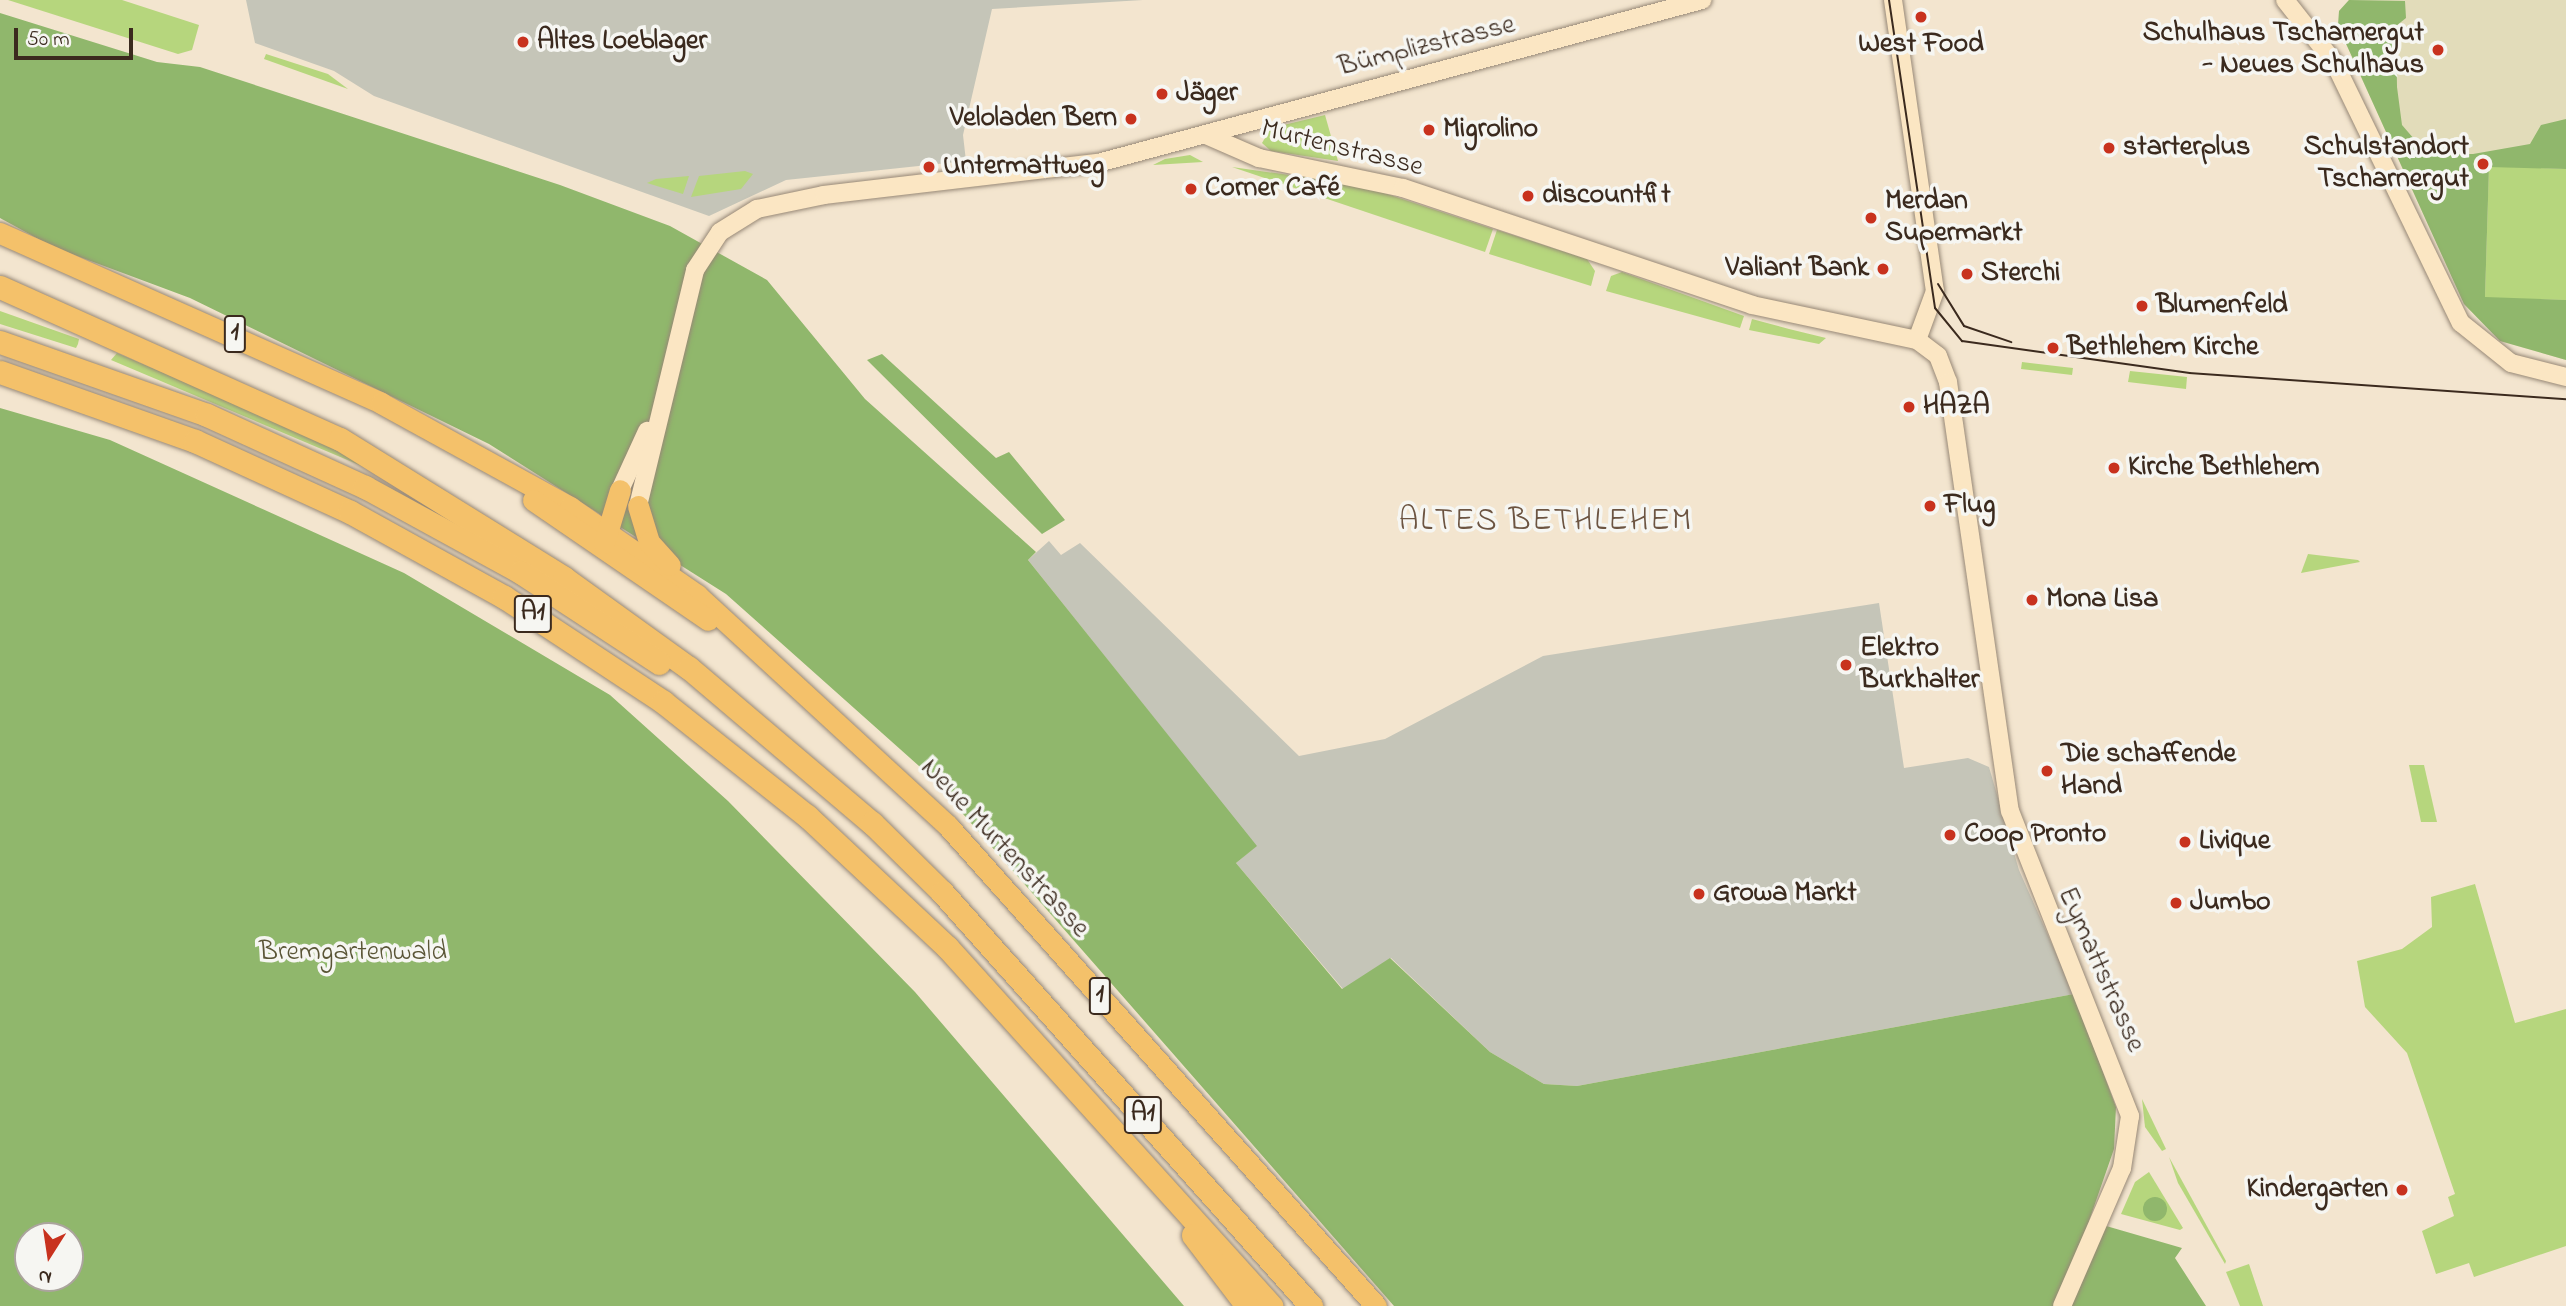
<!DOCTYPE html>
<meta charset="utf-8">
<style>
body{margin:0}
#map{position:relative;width:2566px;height:1306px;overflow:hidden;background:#f3e5cf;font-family:"Indie Flower",sans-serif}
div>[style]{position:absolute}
.built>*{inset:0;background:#e2dcba}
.industrial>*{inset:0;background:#c5c5b8}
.green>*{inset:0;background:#b6d67d}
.forest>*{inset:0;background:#90b76c}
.round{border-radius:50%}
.roads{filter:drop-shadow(0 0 2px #978876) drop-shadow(0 0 2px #978876)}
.secondary>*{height:18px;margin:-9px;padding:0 9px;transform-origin:9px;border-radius:9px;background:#fbe6c3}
.primary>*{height:21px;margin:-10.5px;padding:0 10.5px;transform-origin:10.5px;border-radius:10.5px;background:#f4c16a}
.highway>*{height:23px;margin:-11.5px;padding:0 11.5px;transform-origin:11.5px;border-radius:11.5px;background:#f4c16a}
.tram>*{height:2px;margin:-1px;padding:0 1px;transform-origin:1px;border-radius:1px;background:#3b2a1e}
.dots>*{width:19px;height:19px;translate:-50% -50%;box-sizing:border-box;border:4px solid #f6f6f2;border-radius:50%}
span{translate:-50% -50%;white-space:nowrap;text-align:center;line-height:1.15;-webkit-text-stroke:7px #f6f6f2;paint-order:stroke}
.shield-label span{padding:2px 5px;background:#f6f6f2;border:2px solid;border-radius:5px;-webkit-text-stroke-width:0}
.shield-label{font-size:26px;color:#3b2a1e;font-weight:700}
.poi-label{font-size:28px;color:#3b2a1e;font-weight:700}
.right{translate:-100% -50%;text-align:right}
.left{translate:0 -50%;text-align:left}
.street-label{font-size:28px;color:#3b2a1e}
.park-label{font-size:28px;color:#5a5536}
.quarter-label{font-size:32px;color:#6c5441;letter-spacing:2px}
.north{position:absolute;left:14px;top:1222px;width:70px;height:70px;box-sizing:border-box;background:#f6f6f2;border:2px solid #aba49d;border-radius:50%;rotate:192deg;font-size:19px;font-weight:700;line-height:28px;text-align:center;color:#3b2a1e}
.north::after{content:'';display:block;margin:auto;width:24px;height:32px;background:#c8321e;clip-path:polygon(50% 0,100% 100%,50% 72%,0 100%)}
.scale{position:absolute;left:14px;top:28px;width:119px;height:32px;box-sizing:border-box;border:4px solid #3b2a1e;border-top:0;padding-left:9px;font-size:21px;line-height:24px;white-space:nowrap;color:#3b2a1e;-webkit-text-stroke:5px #f6f6f2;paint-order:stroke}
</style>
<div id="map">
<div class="built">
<i style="clip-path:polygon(2349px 0,2566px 0,2566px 360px,2500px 341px,2464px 304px,2338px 26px,2339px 11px)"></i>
</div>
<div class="industrial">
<i style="clip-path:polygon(246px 0,1143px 0,992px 9px,963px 135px,966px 161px,786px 180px,709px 216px,374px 96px,334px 71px,255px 43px)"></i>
<i style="clip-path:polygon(1049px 541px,1061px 555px,1080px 543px,1299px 756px,1385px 739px,1543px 656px,1879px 603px,1904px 768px,1968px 758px,1989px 767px,2019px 870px,2074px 994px,1577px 1086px,1544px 1084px,1490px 1052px,1391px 958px,1343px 989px,1236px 863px,1256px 846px,1028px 560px)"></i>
</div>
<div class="green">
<i style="clip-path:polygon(8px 0,122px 0,199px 25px,192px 50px,178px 54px)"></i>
<i style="clip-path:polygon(266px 54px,328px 74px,348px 89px,264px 59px)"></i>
<i style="clip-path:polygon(1325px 115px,1338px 161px,1271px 151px,1262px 143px,1271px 128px)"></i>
<i style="clip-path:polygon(1190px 155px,1203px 162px,1153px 165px,1165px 159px)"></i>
<i style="clip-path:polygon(2489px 166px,2566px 169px,2566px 300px,2485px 298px)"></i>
<i style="clip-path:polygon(1232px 167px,1360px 185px,1493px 229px,1485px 252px)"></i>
<i style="clip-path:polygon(745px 171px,753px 174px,741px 189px,691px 197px,699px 176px)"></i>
<i style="clip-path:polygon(689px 176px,683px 194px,647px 183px,656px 179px)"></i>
<i style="clip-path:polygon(1497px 230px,1587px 259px,1595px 271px,1591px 286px,1489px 254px)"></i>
<i style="clip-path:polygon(1622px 272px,1744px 316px,1740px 328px,1606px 291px,1611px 276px)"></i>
<i style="clip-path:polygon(0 311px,79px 339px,78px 344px,76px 348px,0 324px)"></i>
<i style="clip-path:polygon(1752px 319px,1789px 329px,1826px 338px,1819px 344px,1749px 330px)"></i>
<i style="clip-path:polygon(117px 353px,328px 443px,364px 467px,111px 360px)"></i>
<i style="clip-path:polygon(2022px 362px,2073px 368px,2072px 375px,2021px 369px)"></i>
<i style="clip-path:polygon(2130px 371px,2187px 377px,2186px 389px,2128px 382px)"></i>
<i style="clip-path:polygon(2308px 554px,2358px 560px,2360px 562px,2301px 573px)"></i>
<i style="clip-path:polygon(2409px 765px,2424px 765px,2437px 822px,2421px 822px)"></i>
<i style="clip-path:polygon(2475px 884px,2515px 1023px,2566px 1009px,2566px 1246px,2474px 1277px,2469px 1263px,2436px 1274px,2422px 1231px,2454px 1216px,2448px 1197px,2455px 1194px,2407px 1053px,2365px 1007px,2357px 961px,2402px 949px,2432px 927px,2431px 897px)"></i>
<i style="clip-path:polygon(2142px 1099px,2166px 1149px,2162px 1151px,2145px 1127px)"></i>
<i style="clip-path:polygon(2169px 1157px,2226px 1261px,2225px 1264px,2178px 1183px)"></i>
<i style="clip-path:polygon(2149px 1172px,2183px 1228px,2180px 1230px,2121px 1214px,2135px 1182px)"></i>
<i style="clip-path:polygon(2249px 1264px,2263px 1306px,2240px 1306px,2226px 1272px)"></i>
</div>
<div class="forest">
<i style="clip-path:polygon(2349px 0,2405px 1px,2406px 18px,2396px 26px,2397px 87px,2402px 125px,2427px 154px,2473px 154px,2530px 144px,2541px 125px,2566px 119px,2566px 169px,2489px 167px,2485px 297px,2566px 300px,2566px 360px,2500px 341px,2464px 304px,2338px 26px,2339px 11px)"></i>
<i style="clip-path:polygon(0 13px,157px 62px,200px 67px,560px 185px,670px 226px,767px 280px,865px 399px,1036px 552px,1028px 560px,1257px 846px,1236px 863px,1342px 989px,1390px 958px,1490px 1052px,1544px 1084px,1577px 1086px,2074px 994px,2116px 1107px,2114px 1149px,2089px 1221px,2182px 1248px,2175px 1258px,2206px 1306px,1394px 1306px,928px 774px,726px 594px,489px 444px,190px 298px,53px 247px,0 218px)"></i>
<i style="clip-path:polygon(882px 354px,996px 458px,1009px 452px,1065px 520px,1042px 534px,867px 360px)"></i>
<i style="clip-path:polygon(evenodd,0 408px,110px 440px,404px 573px,610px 695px,728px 801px,915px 992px,1184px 1306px,0 1306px,0 408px,28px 1236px,70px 1236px,70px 1278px,28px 1278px,28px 1236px)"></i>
<i class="round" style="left:2143px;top:1197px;width:24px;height:24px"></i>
</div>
<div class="roads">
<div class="secondary">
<i style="left:1893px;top:0;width:294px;rotate:81.8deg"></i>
<i style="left:1935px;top:291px;width:52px;rotate:110.2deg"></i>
<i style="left:2285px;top:0;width:79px;rotate:51.7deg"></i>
<i style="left:2334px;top:62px;width:290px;rotate:64.1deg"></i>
<i style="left:2461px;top:323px;width:64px;rotate:38.7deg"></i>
<i style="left:2511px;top:363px;width:57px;rotate:14.3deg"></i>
<i style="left:1206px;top:135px;width:58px;rotate:23.5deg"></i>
<i style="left:1259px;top:158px;width:147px;rotate:11.8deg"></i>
<i style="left:1403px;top:188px;width:368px;rotate:18.5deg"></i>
<i style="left:1752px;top:305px;width:169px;rotate:12deg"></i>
<i style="left:1917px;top:340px;width:26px;rotate:37deg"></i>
<i style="left:1938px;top:356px;width:28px;rotate:69deg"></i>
<i style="left:1948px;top:382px;width:433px;rotate:81.8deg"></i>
<i style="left:2010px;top:811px;width:328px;rotate:68.5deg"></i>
<i style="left:2130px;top:1116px;width:53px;rotate:98.7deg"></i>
<i style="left:2122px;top:1168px;width:150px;rotate:113.5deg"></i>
<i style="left:620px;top:490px;width:65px;rotate:-65.4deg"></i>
<i style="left:638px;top:506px;width:243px;rotate:-76.4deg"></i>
<i style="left:695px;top:270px;width:45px;rotate:-56.7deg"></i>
<i style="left:720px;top:232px;width:44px;rotate:-31.9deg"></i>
<i style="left:757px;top:209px;width:68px;rotate:-11.8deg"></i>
<i style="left:824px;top:195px;width:276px;rotate:-6.7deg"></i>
<i style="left:1098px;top:163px;width:626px;rotate:-15.1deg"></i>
</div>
<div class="primary">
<i style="left:0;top:233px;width:417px;rotate:24deg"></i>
<i style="left:381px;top:403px;width:216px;rotate:28.8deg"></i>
<i style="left:570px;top:507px;width:155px;rotate:34.7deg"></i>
<i style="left:697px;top:595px;width:341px;rotate:42.6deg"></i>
<i style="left:948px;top:826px;width:643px;rotate:48.28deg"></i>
<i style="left:533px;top:500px;width:212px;rotate:34.4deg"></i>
<i style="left:638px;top:506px;width:38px;rotate:73deg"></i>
<i style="left:649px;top:542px;width:31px;rotate:48deg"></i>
<i style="left:604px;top:543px;width:55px;rotate:-73.2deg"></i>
</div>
<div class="highway">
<i style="left:0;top:287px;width:372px;rotate:24.1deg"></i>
<i style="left:340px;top:439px;width:264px;rotate:31.8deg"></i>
<i style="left:564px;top:578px;width:154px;rotate:35.8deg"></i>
<i style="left:689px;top:668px;width:240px;rotate:40.3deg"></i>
<i style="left:872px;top:823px;width:98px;rotate:44.6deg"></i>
<i style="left:942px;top:892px;width:555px;rotate:48.29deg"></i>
<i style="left:0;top:342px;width:219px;rotate:19.4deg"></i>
<i style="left:207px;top:415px;width:174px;rotate:24.5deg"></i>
<i style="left:365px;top:487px;width:177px;rotate:28.7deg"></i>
<i style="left:520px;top:572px;width:166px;rotate:33.2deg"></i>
<i style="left:0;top:372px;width:207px;rotate:19.5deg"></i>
<i style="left:195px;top:441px;width:170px;rotate:24.6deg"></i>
<i style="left:350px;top:512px;width:176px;rotate:28.9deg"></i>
<i style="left:504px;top:597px;width:191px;rotate:33.4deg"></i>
<i style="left:663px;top:702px;width:184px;rotate:38.4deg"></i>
<i style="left:807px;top:816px;width:192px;rotate:43.1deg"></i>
<i style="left:947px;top:947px;width:484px;rotate:47.9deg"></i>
<i style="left:1193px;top:1235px;width:89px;rotate:52.7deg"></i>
</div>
</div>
<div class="tram">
<i style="left:1889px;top:0;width:311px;rotate:81.5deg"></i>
<i style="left:1935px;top:308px;width:43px;rotate:50.7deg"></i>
<i style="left:1962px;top:341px;width:230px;rotate:8deg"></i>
<i style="left:2190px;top:373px;width:377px;rotate:4deg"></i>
<i style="left:1938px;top:284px;width:49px;rotate:58.2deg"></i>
<i style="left:1964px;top:326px;width:50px;rotate:18.8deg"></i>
</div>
<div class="dots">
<i style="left:1921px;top:17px;background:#c8321e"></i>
<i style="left:523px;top:42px;background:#c8321e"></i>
<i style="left:2438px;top:50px;background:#c8321e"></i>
<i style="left:1162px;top:94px;background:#c8321e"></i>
<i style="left:1131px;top:119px;background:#c8321e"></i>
<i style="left:1429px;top:130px;background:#c8321e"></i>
<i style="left:2109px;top:148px;background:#c8321e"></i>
<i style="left:2483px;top:164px;background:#c8321e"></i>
<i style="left:929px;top:167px;background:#c8321e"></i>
<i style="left:1191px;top:189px;background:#c8321e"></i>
<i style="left:1528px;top:196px;background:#c8321e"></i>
<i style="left:1871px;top:218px;background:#c8321e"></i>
<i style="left:1883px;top:269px;background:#c8321e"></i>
<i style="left:1967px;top:274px;background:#c8321e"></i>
<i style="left:2142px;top:306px;background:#c8321e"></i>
<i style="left:2053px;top:348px;background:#c8321e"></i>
<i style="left:1909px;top:407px;background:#c8321e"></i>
<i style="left:2114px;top:468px;background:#c8321e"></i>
<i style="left:1930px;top:506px;background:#c8321e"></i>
<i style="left:2032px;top:600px;background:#c8321e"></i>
<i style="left:1846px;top:665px;background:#c8321e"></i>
<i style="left:2047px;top:771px;background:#c8321e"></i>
<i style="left:1950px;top:835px;background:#c8321e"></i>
<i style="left:2185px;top:842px;background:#c8321e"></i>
<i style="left:1699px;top:894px;background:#c8321e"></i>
<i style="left:2176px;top:903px;background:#c8321e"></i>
<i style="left:2402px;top:1190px;background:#c8321e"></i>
</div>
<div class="shield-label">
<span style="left:235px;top:334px">1</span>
<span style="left:533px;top:614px">A1</span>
<span style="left:1100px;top:996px">1</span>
<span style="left:1143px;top:1115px">A1</span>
</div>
<div class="poi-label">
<span class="right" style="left:2424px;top:50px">Schulhaus Tscharnergut<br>- Neues Schulhaus</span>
<span class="left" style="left:537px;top:42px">Altes Loeblager</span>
<span style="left:1921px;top:45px">West Food</span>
<span class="left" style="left:1176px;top:94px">Jäger</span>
<span class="right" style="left:1117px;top:119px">Veloladen Bern</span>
<span class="left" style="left:1443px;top:130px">Migrolino</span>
<span class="left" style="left:2123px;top:148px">starterplus</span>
<span class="right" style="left:2469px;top:164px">Schulstandort<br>Tscharnergut</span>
<span class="left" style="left:943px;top:167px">Untermattweg</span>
<span class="left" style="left:1205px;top:189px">Corner Café</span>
<span class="left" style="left:1542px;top:196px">discountfit</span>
<span class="left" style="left:1885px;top:218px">Merdan<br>Supermarkt</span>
<span class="right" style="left:1869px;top:269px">Valiant Bank</span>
<span class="left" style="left:1981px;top:274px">Sterchi</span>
<span class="left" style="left:2156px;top:306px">Blumenfeld</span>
<span class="left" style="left:2067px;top:348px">Bethlehem Kirche</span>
<span class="left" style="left:1923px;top:407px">HAZA</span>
<span class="left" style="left:2128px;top:468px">Kirche Bethlehem</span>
<span class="left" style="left:1944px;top:506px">Flug</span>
<span class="left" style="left:2046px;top:600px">Mona Lisa</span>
<span class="left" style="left:1860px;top:665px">Elektro<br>Burkhalter</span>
<span class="left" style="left:2061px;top:771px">Die schaffende<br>Hand</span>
<span class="left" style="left:1964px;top:835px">Coop Pronto</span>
<span class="left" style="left:2199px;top:842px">Livique</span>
<span class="left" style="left:1713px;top:894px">Growa Markt</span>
<span class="left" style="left:2190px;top:903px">Jumbo</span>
<span class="right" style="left:2388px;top:1190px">Kindergarten</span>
</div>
<div class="street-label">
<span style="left:1427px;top:47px;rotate:-14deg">Bümplizstrasse</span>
<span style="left:1342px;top:149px;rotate:14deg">Murtenstrasse</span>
<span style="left:1004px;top:849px;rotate:47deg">Neue Murtenstrasse</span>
<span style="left:2100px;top:970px;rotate:66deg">Eymattstrasse</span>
</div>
<div class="park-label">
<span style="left:353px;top:953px">Bremgartenwald</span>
</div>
<div class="quarter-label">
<span style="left:1546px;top:522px">ALTES BETHLEHEM</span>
</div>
<div class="north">N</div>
<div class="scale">50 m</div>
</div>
